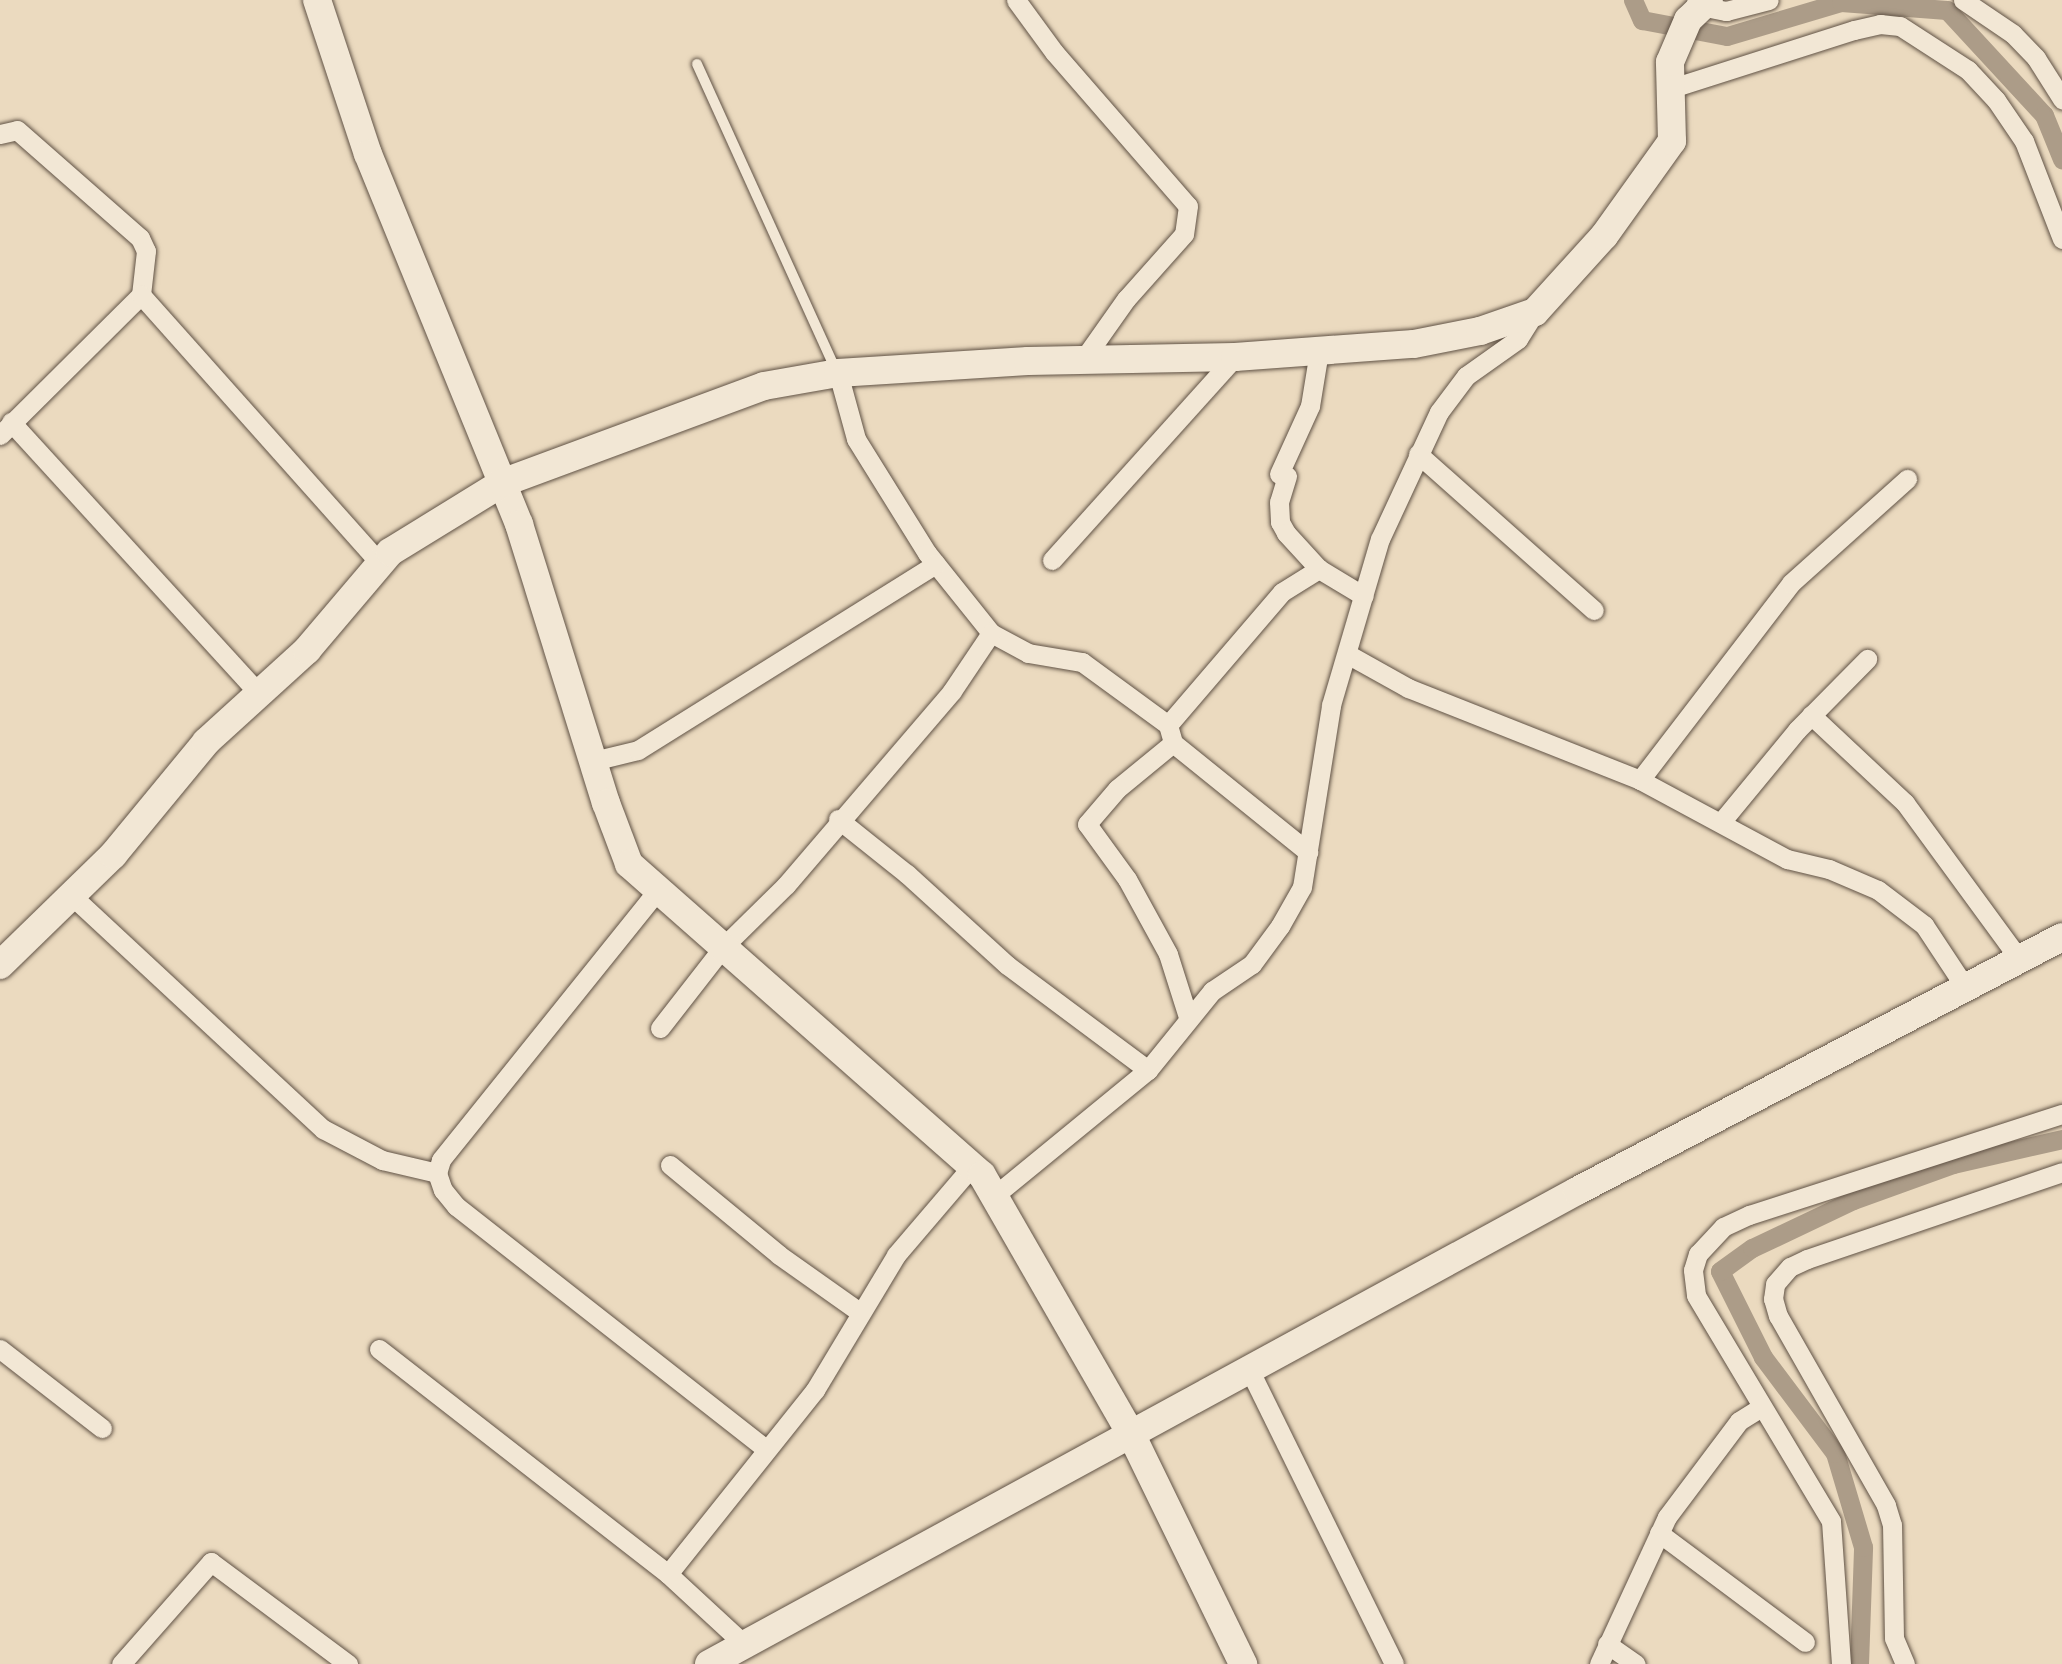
<!DOCTYPE html>
<style>
body{margin:0}
#map{position:relative;width:2062px;height:1664px;overflow:hidden;background:#ebdabf;font-family:Vollkorn,serif}
div>[style]{position:absolute}
.canal>*{height:19px;margin:-9.5px;padding:0 9.5px;transform-origin:9.5px;border-radius:9.5px;background:#ac9c88}
.roads{filter:drop-shadow(0 0 2px #605245) drop-shadow(0 0 2px #605245)}
.lane>*{height:10px;margin:-5px;padding:0 5px;transform-origin:5px;border-radius:5px;background:#f2e7d5}
.street>*{height:19px;margin:-9.5px;padding:0 9.5px;transform-origin:9.5px;border-radius:9.5px;background:#f2e7d5}
.secondary>*{height:28px;margin:-14px;padding:0 14px;transform-origin:14px;border-radius:14px;background:#f2e7d5}
span{translate:-50% -50%;white-space:nowrap;text-align:center;line-height:1.15;-webkit-text-stroke:7px #f2e7d5;paint-order:stroke}
</style>
<div id="map">
<div class="canal">
<i style="left:1633px;top:0;width:22px;rotate:66deg"></i>
<i style="left:1642px;top:20px;width:86px;rotate:10.7deg"></i>
<i style="left:1727px;top:36px;width:119px;rotate:-16.6deg"></i>
<i style="left:1841px;top:2px;width:106px;rotate:4.3deg"></i>
<i style="left:1947px;top:10px;width:143px;rotate:47.3deg"></i>
<i style="left:2044px;top:115px;width:48px;rotate:67.8deg"></i>
<i style="left:1859px;top:1664px;width:117px;rotate:-88deg"></i>
<i style="left:1863px;top:1547px;width:98px;rotate:-106.6deg"></i>
<i style="left:1835px;top:1453px;width:120px;rotate:-126.9deg"></i>
<i style="left:1763px;top:1357px;width:96px;rotate:-116.6deg"></i>
<i style="left:1720px;top:1271px;width:39px;rotate:-36deg"></i>
<i style="left:1752px;top:1248px;width:112px;rotate:-25.4deg"></i>
<i style="left:1853px;top:1200px;width:106px;rotate:-19.8deg"></i>
<i style="left:1953px;top:1164px;width:112px;rotate:-12.9deg"></i>
</div>
<div class="roads">
<div class="lane">
<i style="left:697px;top:64px;width:336px;rotate:65.6deg"></i>
</div>
<div class="street">
<i style="left:1016px;top:0;width:64px;rotate:53.8deg"></i>
<i style="left:1054px;top:52px;width:204px;rotate:49deg"></i>
<i style="left:1188px;top:206px;width:28px;rotate:98deg"></i>
<i style="left:1184px;top:234px;width:87px;rotate:131.7deg"></i>
<i style="left:1126px;top:299px;width:75px;rotate:125.2deg"></i>
<i style="left:1963px;top:0;width:60px;rotate:34.2deg"></i>
<i style="left:2013px;top:34px;width:33px;rotate:46deg"></i>
<i style="left:2036px;top:58px;width:49px;rotate:57.6deg"></i>
<i style="left:1695px;top:5px;width:32px;rotate:11deg"></i>
<i style="left:1726px;top:11px;width:44px;rotate:-14.3deg"></i>
<i style="left:1669px;top:89px;width:194px;rotate:-17.7deg"></i>
<i style="left:1854px;top:30px;width:27px;rotate:-13deg"></i>
<i style="left:1880px;top:24px;width:20px;rotate:6deg"></i>
<i style="left:1900px;top:26px;width:81px;rotate:32.9deg"></i>
<i style="left:1968px;top:70px;width:41px;rotate:47deg"></i>
<i style="left:1996px;top:100px;width:50px;rotate:55.7deg"></i>
<i style="left:2024px;top:141px;width:105px;rotate:68.8deg"></i>
<i style="left:0;top:134px;width:17px;rotate:-13deg"></i>
<i style="left:17px;top:130px;width:164px;rotate:41.3deg"></i>
<i style="left:140px;top:238px;width:14px;rotate:65deg"></i>
<i style="left:146px;top:251px;width:44px;rotate:96.5deg"></i>
<i style="left:838px;top:373px;width:68px;rotate:74.7deg"></i>
<i style="left:856px;top:439px;width:134px;rotate:58.1deg"></i>
<i style="left:927px;top:553px;width:102px;rotate:51.3deg"></i>
<i style="left:991px;top:633px;width:42px;rotate:28.4deg"></i>
<i style="left:1028px;top:653px;width:55px;rotate:9.5deg"></i>
<i style="left:1082px;top:662px;width:107px;rotate:36.2deg"></i>
<i style="left:1168px;top:725px;width:19px;rotate:74deg"></i>
<i style="left:1173px;top:743px;width:72px;rotate:140.6deg"></i>
<i style="left:1117px;top:789px;width:46px;rotate:130.6deg"></i>
<i style="left:1087px;top:824px;width:68px;rotate:54deg"></i>
<i style="left:1127px;top:879px;width:85px;rotate:61.3deg"></i>
<i style="left:1168px;top:954px;width:66px;rotate:72.4deg"></i>
<i style="left:11px;top:422px;width:368px;rotate:47.6deg"></i>
<i style="left:0;top:435px;width:199px;rotate:-44.8deg"></i>
<i style="left:141px;top:295px;width:359px;rotate:48.3deg"></i>
<i style="left:1418px;top:454px;width:235px;rotate:41.6deg"></i>
<i style="left:1279px;top:474px;width:75px;rotate:-65.5deg"></i>
<i style="left:1310px;top:406px;width:56px;rotate:-80.7deg"></i>
<i style="left:1287px;top:476px;width:27px;rotate:107deg"></i>
<i style="left:1279px;top:502px;width:20px;rotate:87deg"></i>
<i style="left:1280px;top:522px;width:13px;rotate:61deg"></i>
<i style="left:1286px;top:533px;width:49px;rotate:47.5deg"></i>
<i style="left:1319px;top:569px;width:52px;rotate:31deg"></i>
<i style="left:1052px;top:560px;width:273px;rotate:-48deg"></i>
<i style="left:1349px;top:655px;width:68px;rotate:29.2deg"></i>
<i style="left:1408px;top:688px;width:250px;rotate:21.6deg"></i>
<i style="left:1640px;top:780px;width:167px;rotate:28.3deg"></i>
<i style="left:1787px;top:859px;width:43px;rotate:13.4deg"></i>
<i style="left:1829px;top:869px;width:53px;rotate:23.2deg"></i>
<i style="left:1878px;top:890px;width:58px;rotate:37.3deg"></i>
<i style="left:1924px;top:925px;width:74px;rotate:56.5deg"></i>
<i style="left:1811px;top:715px;width:129px;rotate:43.1deg"></i>
<i style="left:1905px;top:803px;width:193px;rotate:53.8deg"></i>
<i style="left:1168px;top:725px;width:175px;rotate:-49.4deg"></i>
<i style="left:1282px;top:592px;width:44px;rotate:-31.9deg"></i>
<i style="left:1173px;top:743px;width:174px;rotate:38.9deg"></i>
<i style="left:593px;top:761px;width:46px;rotate:-13.7deg"></i>
<i style="left:638px;top:750px;width:351px;rotate:-32deg"></i>
<i style="left:1640px;top:780px;width:248px;rotate:-52.5deg"></i>
<i style="left:1791px;top:583px;width:156px;rotate:-41.9deg"></i>
<i style="left:838px;top:819px;width:88px;rotate:38.6deg"></i>
<i style="left:907px;top:874px;width:135px;rotate:42.3deg"></i>
<i style="left:1007px;top:965px;width:176px;rotate:36.7deg"></i>
<i style="left:1722px;top:821px;width:118px;rotate:-50.5deg"></i>
<i style="left:1797px;top:730px;width:100px;rotate:-45.4deg"></i>
<i style="left:657px;top:891px;width:345px;rotate:128.8deg"></i>
<i style="left:441px;top:1160px;width:14px;rotate:107deg"></i>
<i style="left:437px;top:1173px;width:18px;rotate:71deg"></i>
<i style="left:443px;top:1190px;width:21px;rotate:51deg"></i>
<i style="left:456px;top:1206px;width:394px;rotate:38.1deg"></i>
<i style="left:71px;top:895px;width:344px;rotate:42.9deg"></i>
<i style="left:323px;top:1129px;width:67px;rotate:27.7deg"></i>
<i style="left:382px;top:1160px;width:57px;rotate:13.3deg"></i>
<i style="left:660px;top:1028px;width:103px;rotate:-52.1deg"></i>
<i style="left:723px;top:947px;width:88px;rotate:-44.5deg"></i>
<i style="left:786px;top:885px;width:255px;rotate:-49.4deg"></i>
<i style="left:952px;top:691px;width:70px;rotate:-56.1deg"></i>
<i style="left:670px;top:1165px;width:141px;rotate:39.5deg"></i>
<i style="left:779px;top:1255px;width:100px;rotate:35.3deg"></i>
<i style="left:994px;top:1196px;width:199px;rotate:-39.3deg"></i>
<i style="left:1148px;top:1070px;width:102px;rotate:-51deg"></i>
<i style="left:1212px;top:991px;width:48px;rotate:-34deg"></i>
<i style="left:1252px;top:964px;width:47px;rotate:-53.6deg"></i>
<i style="left:1280px;top:926px;width:45px;rotate:-60.6deg"></i>
<i style="left:1302px;top:887px;width:184px;rotate:-80.9deg"></i>
<i style="left:1331px;top:705px;width:173px;rotate:-73.6deg"></i>
<i style="left:1380px;top:539px;width:140px;rotate:-65.1deg"></i>
<i style="left:1439px;top:412px;width:45px;rotate:-53.1deg"></i>
<i style="left:1466px;top:376px;width:64px;rotate:-35.4deg"></i>
<i style="left:1518px;top:339px;width:32px;rotate:-58deg"></i>
<i style="left:0;top:1349px;width:129px;rotate:37.8deg"></i>
<i style="left:379px;top:1349px;width:366px;rotate:37.9deg"></i>
<i style="left:668px;top:1574px;width:105px;rotate:42.7deg"></i>
<i style="left:1250px;top:1371px;width:326px;rotate:63.8deg"></i>
<i style="left:1659px;top:1533px;width:182px;rotate:36.7deg"></i>
<i style="left:668px;top:1574px;width:236px;rotate:-51.4deg"></i>
<i style="left:815px;top:1390px;width:157px;rotate:-59deg"></i>
<i style="left:896px;top:1255px;width:117px;rotate:-49.5deg"></i>
<i style="left:1607px;top:1644px;width:35px;rotate:35deg"></i>
<i style="left:121px;top:1664px;width:136px;rotate:-48.6deg"></i>
<i style="left:211px;top:1562px;width:171px;rotate:36.7deg"></i>
<i style="left:1599px;top:1664px;width:162px;rotate:-65.2deg"></i>
<i style="left:1667px;top:1517px;width:120px;rotate:-53.1deg"></i>
<i style="left:1739px;top:1421px;width:26px;rotate:-32deg"></i>
<i style="left:1841px;top:1664px;width:143px;rotate:-94deg"></i>
<i style="left:1831px;top:1521px;width:263px;rotate:-120.9deg"></i>
<i style="left:1696px;top:1295px;width:25px;rotate:-97deg"></i>
<i style="left:1693px;top:1270px;width:17px;rotate:-73deg"></i>
<i style="left:1698px;top:1254px;width:37px;rotate:-47deg"></i>
<i style="left:1723px;top:1227px;width:29px;rotate:-25deg"></i>
<i style="left:1749px;top:1215px;width:329px;rotate:-17.9deg"></i>
<i style="left:1905px;top:1664px;width:28px;rotate:-113deg"></i>
<i style="left:1894px;top:1638px;width:113px;rotate:-91deg"></i>
<i style="left:1892px;top:1525px;width:21px;rotate:-107deg"></i>
<i style="left:1886px;top:1505px;width:218px;rotate:-119.7deg"></i>
<i style="left:1778px;top:1316px;width:18px;rotate:-106deg"></i>
<i style="left:1773px;top:1299px;width:15px;rotate:-82deg"></i>
<i style="left:1775px;top:1284px;width:23px;rotate:-49deg"></i>
<i style="left:1790px;top:1267px;width:19px;rotate:-25deg"></i>
<i style="left:1807px;top:1259px;width:269px;rotate:-18.8deg"></i>
</div>
<div class="secondary">
<i style="left:317px;top:0;width:162px;rotate:71.7deg"></i>
<i style="left:368px;top:154px;width:400px;rotate:67.8deg"></i>
<i style="left:519px;top:524px;width:292px;rotate:72.7deg"></i>
<i style="left:606px;top:803px;width:65px;rotate:69.3deg"></i>
<i style="left:629px;top:864px;width:470px;rotate:41.4deg"></i>
<i style="left:982px;top:1175px;width:301px;rotate:60.1deg"></i>
<i style="left:1132px;top:1436px;width:254px;rotate:64deg"></i>
<i style="left:0;top:965px;width:158px;rotate:-44.2deg"></i>
<i style="left:113px;top:855px;width:146px;rotate:-50.5deg"></i>
<i style="left:206px;top:742px;width:137px;rotate:-42.3deg"></i>
<i style="left:307px;top:650px;width:128px;rotate:-49.7deg"></i>
<i style="left:390px;top:552px;width:132px;rotate:-31.6deg"></i>
<i style="left:502px;top:483px;width:279px;rotate:-20.3deg"></i>
<i style="left:764px;top:386px;width:75px;rotate:-10deg"></i>
<i style="left:838px;top:373px;width:190px;rotate:-3.6deg"></i>
<i style="left:1028px;top:361px;width:207px;rotate:-1.1deg"></i>
<i style="left:1235px;top:357px;width:179px;rotate:-4.2deg"></i>
<i style="left:1414px;top:344px;width:67px;rotate:-11.1deg"></i>
<i style="left:1480px;top:331px;width:58px;rotate:-19.1deg"></i>
<i style="left:1535px;top:312px;width:103px;rotate:-47.8deg"></i>
<i style="left:1604px;top:236px;width:117px;rotate:-54.4deg"></i>
<i style="left:1672px;top:141px;width:79px;rotate:-91.5deg"></i>
<i style="left:1670px;top:62px;width:46px;rotate:-66.8deg"></i>
<i style="left:1688px;top:20px;width:29px;rotate:-44deg"></i>
<i style="left:709px;top:1664px;width:989px;rotate:-28.59deg"></i>
<i style="left:1577px;top:1191px;width:547px;rotate:-27.64deg"></i>
</div>
</div>
</div>
